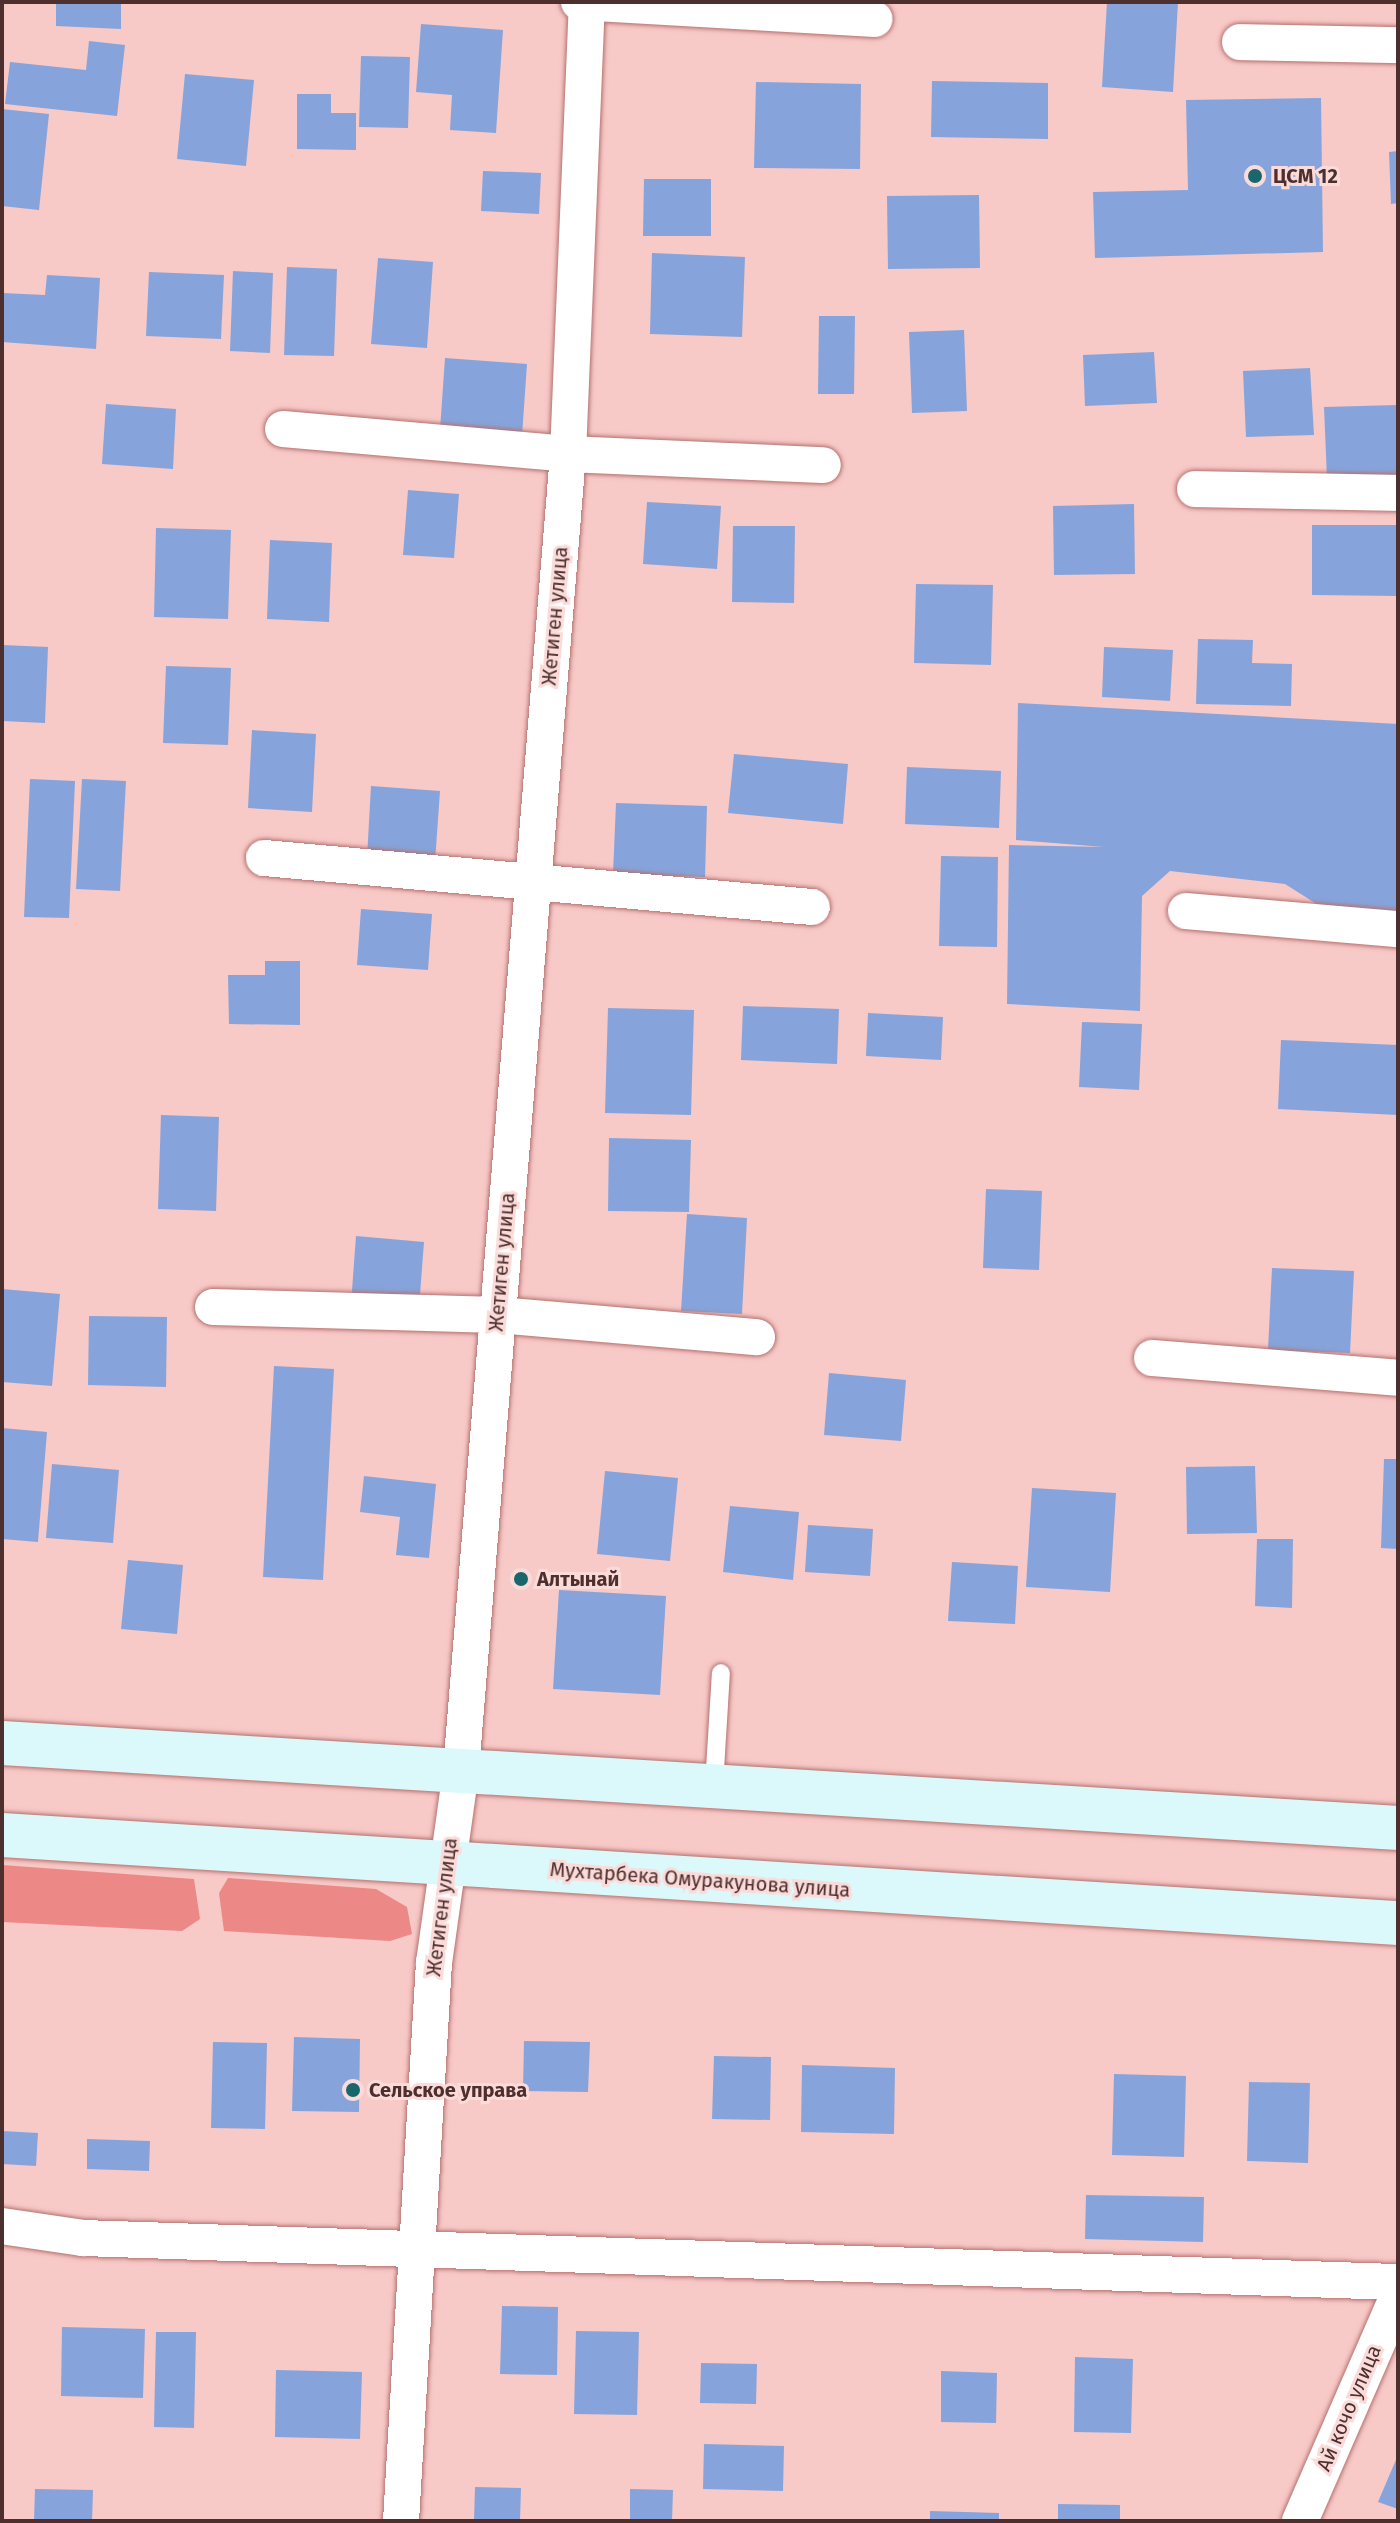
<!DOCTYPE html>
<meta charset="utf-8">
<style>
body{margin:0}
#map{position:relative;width:1400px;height:2523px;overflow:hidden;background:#f7c9c7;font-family:"Fira Sans",sans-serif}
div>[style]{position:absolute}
.green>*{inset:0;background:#ec8885}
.building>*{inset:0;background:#86a4db}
.roads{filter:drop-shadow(0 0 2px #b5716e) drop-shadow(0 0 2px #b5716e)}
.lane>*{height:18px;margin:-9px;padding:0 9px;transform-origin:9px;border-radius:9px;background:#fff}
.street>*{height:36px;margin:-18px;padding:0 18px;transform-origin:18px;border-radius:18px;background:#fff}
.secondary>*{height:44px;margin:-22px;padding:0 22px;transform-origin:22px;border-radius:22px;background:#dbf8fa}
.dots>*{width:22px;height:22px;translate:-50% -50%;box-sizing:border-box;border:4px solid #fadbd9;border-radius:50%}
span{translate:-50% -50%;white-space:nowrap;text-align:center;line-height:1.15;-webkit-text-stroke:6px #fadbd9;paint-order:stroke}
.poi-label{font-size:20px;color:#4d2f2e;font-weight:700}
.left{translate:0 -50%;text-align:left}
.street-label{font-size:20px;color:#4d2f2e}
.frame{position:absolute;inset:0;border:4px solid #4d2f2e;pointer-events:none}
</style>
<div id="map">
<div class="green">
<i style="clip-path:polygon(2px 1865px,194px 1879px,200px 1919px,182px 1931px,2px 1922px)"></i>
<i style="clip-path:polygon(228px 1878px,376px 1889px,407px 1907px,412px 1934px,390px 1941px,224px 1931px,219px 1893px)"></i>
</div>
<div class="building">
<i style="clip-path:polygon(56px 2px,121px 2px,121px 29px,56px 26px)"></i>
<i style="clip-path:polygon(1107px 2px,1178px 2px,1173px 92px,1102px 87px)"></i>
<i style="clip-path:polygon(421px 24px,503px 30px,496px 133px,450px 130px,452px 95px,416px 92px)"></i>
<i style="clip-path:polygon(89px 41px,125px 45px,117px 116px,5px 104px,10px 62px,86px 70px)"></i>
<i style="clip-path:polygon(361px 56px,410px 57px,408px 128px,359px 127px)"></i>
<i style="clip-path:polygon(185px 74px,254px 80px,246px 166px,177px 159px)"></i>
<i style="clip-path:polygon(932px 81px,1048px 83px,1048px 139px,931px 137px)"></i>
<i style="clip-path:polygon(756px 82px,861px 84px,860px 169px,754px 168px)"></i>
<i style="clip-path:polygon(297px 94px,331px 94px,331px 113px,356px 113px,356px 150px,297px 149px)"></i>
<i style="clip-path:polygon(1321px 98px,1323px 252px,1095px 258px,1093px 192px,1188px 190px,1186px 100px)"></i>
<i style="clip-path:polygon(2px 109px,49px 114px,39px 210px,2px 206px)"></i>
<i style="clip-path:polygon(1398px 151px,1398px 203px,1391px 204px,1389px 152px)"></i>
<i style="clip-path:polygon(483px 171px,541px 173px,539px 214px,481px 211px)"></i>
<i style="clip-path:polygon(644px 179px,711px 179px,711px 236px,643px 236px)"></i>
<i style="clip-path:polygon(979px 195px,980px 268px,888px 269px,887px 196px)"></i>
<i style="clip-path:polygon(652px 253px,745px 257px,742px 337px,650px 334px)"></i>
<i style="clip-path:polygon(378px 258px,433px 262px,427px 348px,371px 344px)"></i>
<i style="clip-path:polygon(287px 267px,337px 269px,334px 356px,284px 355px)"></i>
<i style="clip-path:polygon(233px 271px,273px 273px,270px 353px,230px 351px)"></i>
<i style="clip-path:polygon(149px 272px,224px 275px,221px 339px,146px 336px)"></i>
<i style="clip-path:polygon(47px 275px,100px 278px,96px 349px,2px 342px,2px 293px,45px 295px)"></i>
<i style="clip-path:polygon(819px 316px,855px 316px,854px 394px,818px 394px)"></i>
<i style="clip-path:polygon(964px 330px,967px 411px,912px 413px,909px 332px)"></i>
<i style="clip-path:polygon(1154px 352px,1157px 403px,1085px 406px,1083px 355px)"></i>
<i style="clip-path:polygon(445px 358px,527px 364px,522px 436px,440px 430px)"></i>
<i style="clip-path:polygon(1310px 368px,1314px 435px,1246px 437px,1243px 371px)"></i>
<i style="clip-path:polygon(106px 404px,176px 409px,173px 469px,102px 464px)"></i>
<i style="clip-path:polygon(1398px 405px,1398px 476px,1327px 479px,1324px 407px)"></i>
<i style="clip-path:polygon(408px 490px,459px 494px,454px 558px,403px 555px)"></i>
<i style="clip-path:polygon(647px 502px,721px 506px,717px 569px,643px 564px)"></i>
<i style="clip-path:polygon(1134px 504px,1135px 574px,1054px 575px,1053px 506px)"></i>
<i style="clip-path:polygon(1312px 525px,1398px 525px,1398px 596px,1312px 595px)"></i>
<i style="clip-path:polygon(733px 526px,795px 526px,794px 603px,732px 602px)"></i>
<i style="clip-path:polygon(156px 528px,231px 530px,228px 619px,154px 617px)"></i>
<i style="clip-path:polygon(270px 540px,332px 543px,329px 622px,267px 619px)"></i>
<i style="clip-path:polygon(916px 584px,993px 585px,991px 665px,914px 663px)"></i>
<i style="clip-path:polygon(1198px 639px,1253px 640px,1252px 663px,1292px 664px,1291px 706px,1196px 704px)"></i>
<i style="clip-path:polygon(2px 645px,48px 647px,45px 723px,2px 721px)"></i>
<i style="clip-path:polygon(1104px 647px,1173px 650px,1170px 701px,1102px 697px)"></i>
<i style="clip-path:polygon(166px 666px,231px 668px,228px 745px,163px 743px)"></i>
<i style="clip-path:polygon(1018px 703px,1398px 724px,1398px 912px,1323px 908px,1285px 884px,1170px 871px,1142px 896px,1140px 1011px,1007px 1004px,1009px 845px,1104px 847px,1016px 840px)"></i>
<i style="clip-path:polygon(252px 730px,316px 734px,312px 812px,248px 808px)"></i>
<i style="clip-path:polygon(734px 754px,848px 764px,843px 824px,728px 813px)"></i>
<i style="clip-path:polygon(907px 767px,1001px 771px,999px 828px,905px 824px)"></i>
<i style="clip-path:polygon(30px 779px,75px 781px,69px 918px,24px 917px)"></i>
<i style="clip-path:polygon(82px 779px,126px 781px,120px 891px,76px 889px)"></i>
<i style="clip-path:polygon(371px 786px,440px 791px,435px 862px,367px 858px)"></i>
<i style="clip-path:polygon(616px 803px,707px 806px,705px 877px,613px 874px)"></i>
<i style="clip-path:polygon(941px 856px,998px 857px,997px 947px,939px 946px)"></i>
<i style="clip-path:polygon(361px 909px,432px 914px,428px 970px,357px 965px)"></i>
<i style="clip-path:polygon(265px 961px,300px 961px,300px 1025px,229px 1024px,228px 975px,265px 975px)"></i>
<i style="clip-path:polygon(743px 1006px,839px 1009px,837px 1064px,741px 1060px)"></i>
<i style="clip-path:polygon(608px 1008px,694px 1010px,691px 1115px,605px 1113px)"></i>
<i style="clip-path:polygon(868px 1013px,943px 1017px,941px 1060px,866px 1056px)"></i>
<i style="clip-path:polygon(1082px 1022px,1142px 1024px,1139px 1090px,1079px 1087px)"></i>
<i style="clip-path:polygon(1281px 1040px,1398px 1045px,1398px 1115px,1278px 1109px)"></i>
<i style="clip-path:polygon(161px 1115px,219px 1117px,216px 1211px,158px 1209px)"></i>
<i style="clip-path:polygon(609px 1138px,691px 1140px,689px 1212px,608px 1211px)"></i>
<i style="clip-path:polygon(986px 1189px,1042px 1191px,1039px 1270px,983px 1268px)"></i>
<i style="clip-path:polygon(687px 1214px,747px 1218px,742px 1314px,681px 1311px)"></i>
<i style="clip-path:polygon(356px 1236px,424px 1242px,419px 1308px,351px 1304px)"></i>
<i style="clip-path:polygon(1272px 1268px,1354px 1271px,1350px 1353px,1268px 1350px)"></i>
<i style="clip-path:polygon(2px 1289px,60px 1294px,52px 1386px,2px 1382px)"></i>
<i style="clip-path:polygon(89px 1316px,167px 1317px,166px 1387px,88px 1385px)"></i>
<i style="clip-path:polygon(274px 1366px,334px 1369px,323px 1580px,263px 1577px)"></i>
<i style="clip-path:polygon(829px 1373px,906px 1380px,901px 1441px,824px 1435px)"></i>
<i style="clip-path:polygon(2px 1428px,47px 1432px,38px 1542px,2px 1539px)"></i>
<i style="clip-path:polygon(1384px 1459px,1398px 1459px,1398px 1549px,1381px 1548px)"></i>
<i style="clip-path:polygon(52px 1464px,119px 1470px,113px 1543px,46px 1538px)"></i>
<i style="clip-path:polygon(1255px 1466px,1257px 1533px,1187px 1534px,1186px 1467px)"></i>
<i style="clip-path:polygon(605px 1471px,678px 1478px,670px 1561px,597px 1554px)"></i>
<i style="clip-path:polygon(364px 1476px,436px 1484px,429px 1558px,396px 1555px,400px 1517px,360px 1512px)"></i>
<i style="clip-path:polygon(1032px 1488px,1116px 1493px,1110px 1592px,1026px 1587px)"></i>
<i style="clip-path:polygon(730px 1506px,799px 1512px,793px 1580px,723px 1572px)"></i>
<i style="clip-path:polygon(808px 1525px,873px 1529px,870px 1576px,805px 1572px)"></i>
<i style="clip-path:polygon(1257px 1539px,1293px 1539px,1292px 1608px,1255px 1606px)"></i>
<i style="clip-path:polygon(128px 1560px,183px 1565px,177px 1634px,121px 1629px)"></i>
<i style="clip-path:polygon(952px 1562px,1018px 1566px,1015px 1624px,948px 1621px)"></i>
<i style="clip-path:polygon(559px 1590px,666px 1596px,660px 1695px,553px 1689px)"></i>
<i style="clip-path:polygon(294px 2037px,360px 2039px,359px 2112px,292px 2111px)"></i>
<i style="clip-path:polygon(524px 2041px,590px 2042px,588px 2092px,523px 2091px)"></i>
<i style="clip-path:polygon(213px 2042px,267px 2043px,265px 2129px,211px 2128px)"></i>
<i style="clip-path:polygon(714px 2056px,771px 2057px,770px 2120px,712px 2119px)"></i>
<i style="clip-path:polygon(802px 2065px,895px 2068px,894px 2134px,801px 2132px)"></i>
<i style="clip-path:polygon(1114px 2074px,1186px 2076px,1184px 2157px,1112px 2155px)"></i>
<i style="clip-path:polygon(1249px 2082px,1310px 2083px,1308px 2163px,1247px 2161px)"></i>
<i style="clip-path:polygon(2px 2131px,38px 2133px,36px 2166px,2px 2164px)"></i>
<i style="clip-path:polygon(87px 2139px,150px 2141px,149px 2171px,87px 2169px)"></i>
<i style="clip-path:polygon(1086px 2195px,1204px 2197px,1203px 2242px,1085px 2239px)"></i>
<i style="clip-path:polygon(502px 2306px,558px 2307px,557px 2375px,500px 2374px)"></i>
<i style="clip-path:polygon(62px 2327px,145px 2329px,143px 2398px,61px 2396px)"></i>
<i style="clip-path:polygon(576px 2331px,639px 2332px,637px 2415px,574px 2414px)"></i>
<i style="clip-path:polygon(156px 2332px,196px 2332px,194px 2428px,154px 2427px)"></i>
<i style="clip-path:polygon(1075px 2357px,1133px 2359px,1131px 2433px,1074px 2432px)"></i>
<i style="clip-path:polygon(701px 2363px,757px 2364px,756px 2404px,700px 2403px)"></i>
<i style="clip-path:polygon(276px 2370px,362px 2372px,360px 2439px,275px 2437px)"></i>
<i style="clip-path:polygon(941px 2371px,997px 2373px,996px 2423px,941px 2422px)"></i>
<i style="clip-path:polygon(704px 2444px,784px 2446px,783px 2491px,703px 2489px)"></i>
<i style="clip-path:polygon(1398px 2455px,1398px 2509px,1378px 2502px)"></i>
<i style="clip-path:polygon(475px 2487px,521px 2488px,520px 2521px,474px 2521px)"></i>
<i style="clip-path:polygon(35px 2489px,93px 2490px,92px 2521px,34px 2521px)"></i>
<i style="clip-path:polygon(630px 2489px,673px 2490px,672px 2521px,630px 2521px)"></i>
<i style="clip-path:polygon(1058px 2504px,1120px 2505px,1120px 2521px,1058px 2521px)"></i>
<i style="clip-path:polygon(930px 2511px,999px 2513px,999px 2521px,930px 2521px)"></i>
</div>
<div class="roads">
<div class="lane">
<i style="left:714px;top:1786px;width:113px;rotate:-86.5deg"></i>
</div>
<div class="street">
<i style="left:579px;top:2px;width:296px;rotate:3.3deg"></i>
<i style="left:1240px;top:42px;width:158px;rotate:1.1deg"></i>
<i style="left:283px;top:429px;width:286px;rotate:5deg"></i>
<i style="left:568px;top:454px;width:255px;rotate:2.5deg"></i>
<i style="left:1195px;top:489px;width:203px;rotate:1.1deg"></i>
<i style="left:264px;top:858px;width:550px;rotate:5.11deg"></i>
<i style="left:1186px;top:911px;width:213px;rotate:4.9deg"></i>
<i style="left:213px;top:1307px;width:285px;rotate:1.6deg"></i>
<i style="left:498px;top:1315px;width:260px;rotate:4.9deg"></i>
<i style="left:1152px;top:1358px;width:247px;rotate:4.6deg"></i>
<i style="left:2px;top:2226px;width:82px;rotate:8.4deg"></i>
<i style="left:83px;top:2238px;width:1316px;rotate:1.92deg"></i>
<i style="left:401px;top:2521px;width:559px;rotate:-86.62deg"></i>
<i style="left:434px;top:1963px;width:195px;rotate:-82deg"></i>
<i style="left:461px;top:1770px;width:1320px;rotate:-85.35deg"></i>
<i style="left:568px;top:454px;width:452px;rotate:-87.6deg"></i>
<i style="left:1300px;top:2521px;width:245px;rotate:-66.5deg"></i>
</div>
<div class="secondary">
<i style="left:2px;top:1743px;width:1399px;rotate:3.48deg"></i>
<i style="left:2px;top:1835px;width:1399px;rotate:3.61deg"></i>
</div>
</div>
<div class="dots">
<i style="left:1255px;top:176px;background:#19666c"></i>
<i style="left:521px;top:1579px;background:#19666c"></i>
<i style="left:353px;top:2090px;background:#19666c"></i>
</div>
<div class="poi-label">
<span class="left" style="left:1273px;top:176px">ЦСМ 12</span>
<span class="left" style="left:537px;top:1579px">Алтынай</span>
<span class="left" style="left:369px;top:2090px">Сельское управа</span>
</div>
<div class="street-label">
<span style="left:555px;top:616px;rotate:-85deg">Жетиген улица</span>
<span style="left:502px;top:1262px;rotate:-85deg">Жетиген улица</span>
<span style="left:700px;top:1880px;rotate:4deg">Мухтарбека Омуракунова улица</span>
<span style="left:442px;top:1907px;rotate:-83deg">Жетиген улица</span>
<span style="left:1349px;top:2408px;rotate:-67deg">Ай кочо улица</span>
</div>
<div class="frame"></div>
</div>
